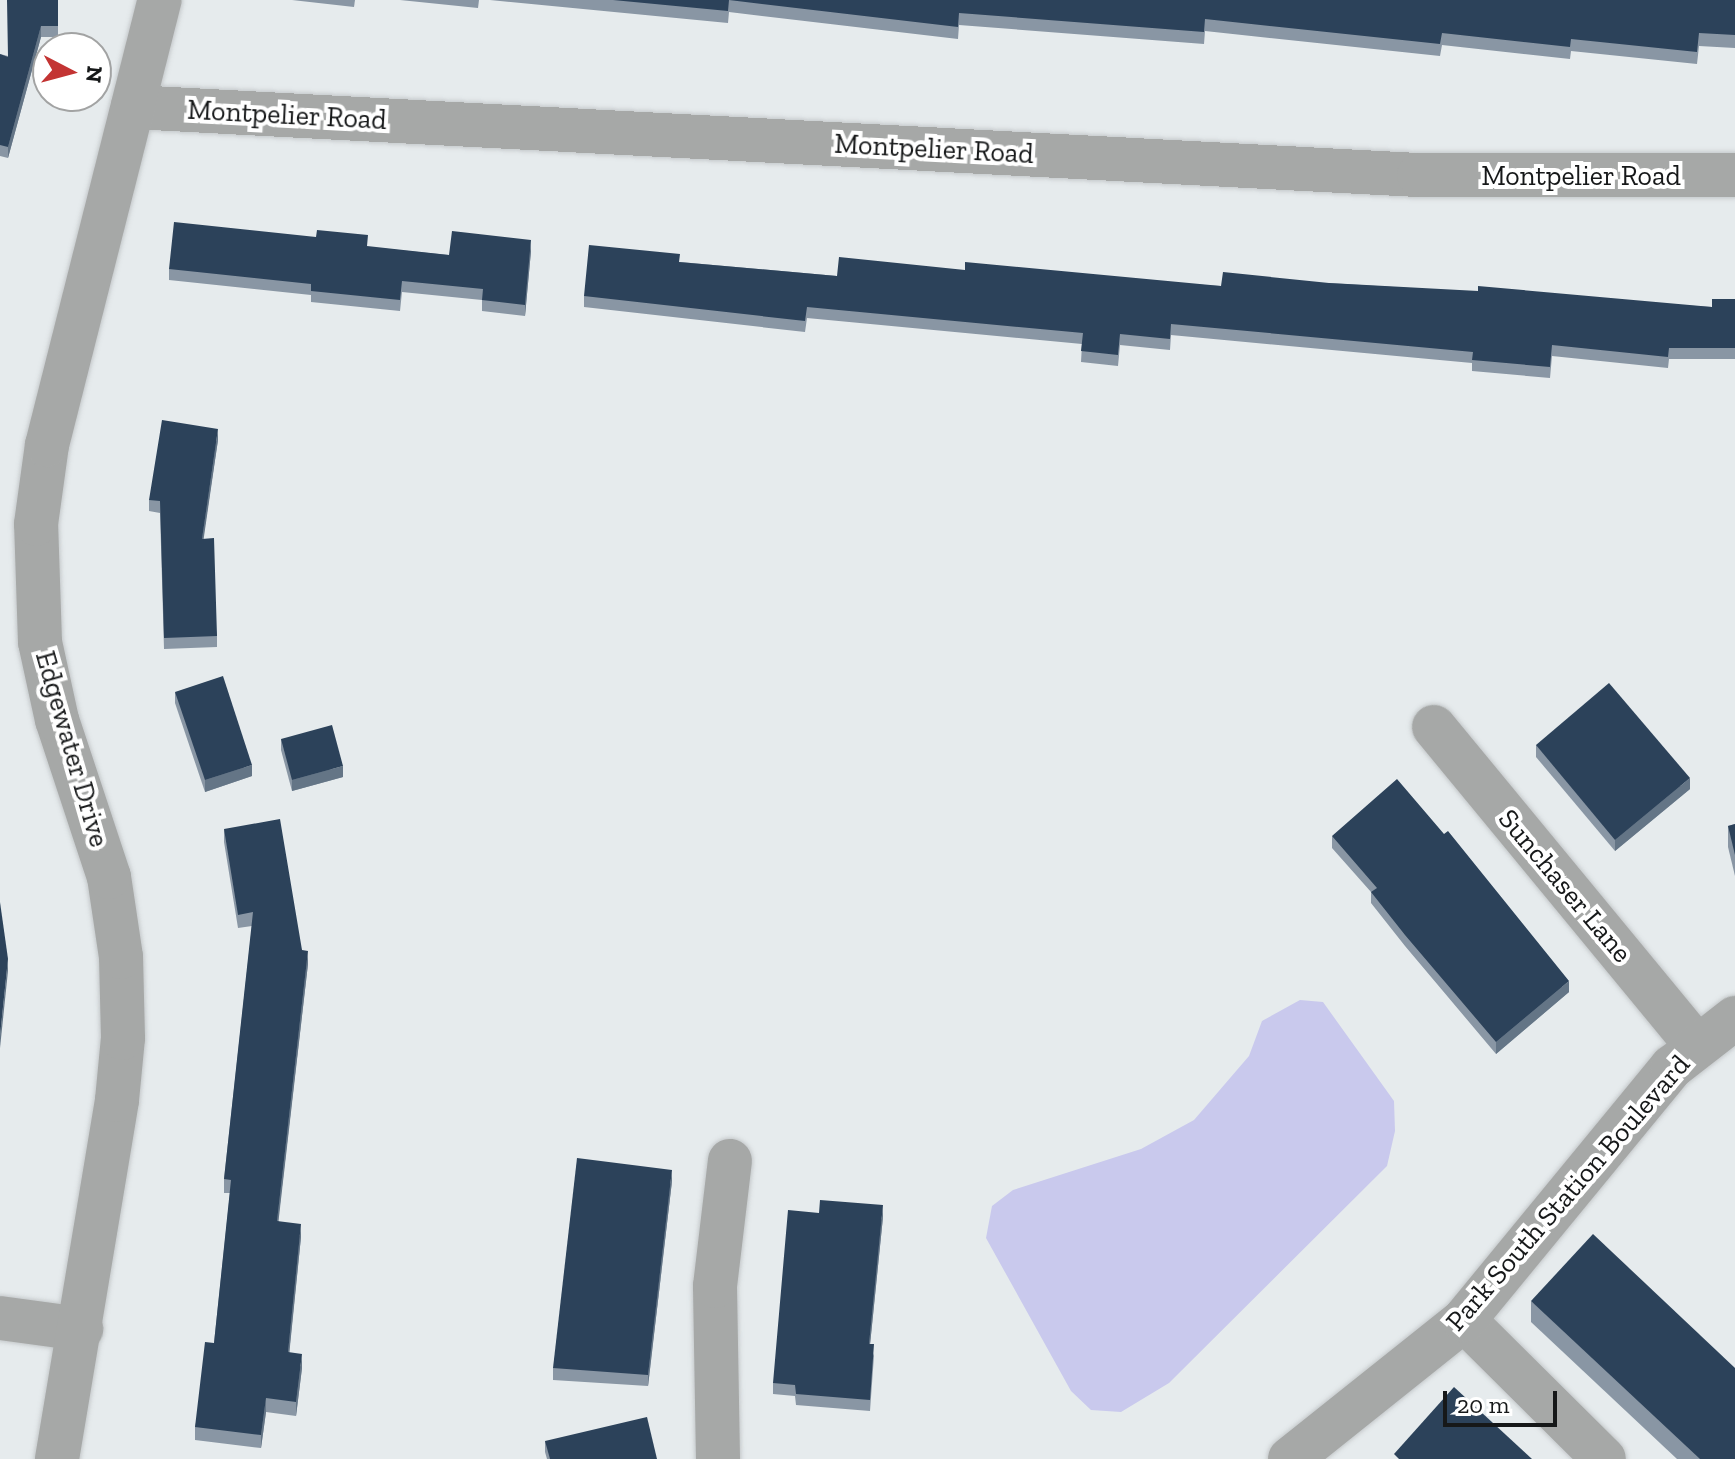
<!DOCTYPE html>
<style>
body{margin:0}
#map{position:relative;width:1735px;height:1459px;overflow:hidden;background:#e6ebed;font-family:"Zilla Slab",serif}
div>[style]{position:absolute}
.water>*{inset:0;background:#c9c9ed}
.roads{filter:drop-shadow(0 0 2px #c5c9cb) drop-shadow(0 0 2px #c5c9cb)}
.minor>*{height:44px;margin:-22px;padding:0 22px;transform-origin:22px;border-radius:22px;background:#a6a8a7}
.wall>*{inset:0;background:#8996a4}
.shaded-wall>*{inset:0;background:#647586}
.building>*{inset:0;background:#2c425a}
span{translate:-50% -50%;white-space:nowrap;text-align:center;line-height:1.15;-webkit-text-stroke:8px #fff;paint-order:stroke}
.street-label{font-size:28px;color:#161819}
.north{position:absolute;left:32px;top:32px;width:80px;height:80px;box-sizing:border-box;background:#fff;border:2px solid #a2a3a3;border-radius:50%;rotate:96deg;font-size:22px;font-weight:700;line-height:32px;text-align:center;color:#161819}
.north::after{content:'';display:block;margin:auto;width:28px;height:36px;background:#c33433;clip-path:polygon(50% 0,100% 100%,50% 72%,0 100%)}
.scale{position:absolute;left:1443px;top:1391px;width:114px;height:36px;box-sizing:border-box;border:4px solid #161819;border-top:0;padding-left:10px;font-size:24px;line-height:28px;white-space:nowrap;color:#161819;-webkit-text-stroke:6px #fff;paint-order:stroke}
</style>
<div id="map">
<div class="water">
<i style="clip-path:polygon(1300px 1000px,1323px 1002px,1394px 1101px,1395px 1131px,1387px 1166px,1169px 1383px,1121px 1412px,1091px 1410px,1071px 1391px,986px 1238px,992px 1206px,1013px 1190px,1141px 1149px,1194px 1120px,1249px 1056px,1262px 1021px)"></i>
</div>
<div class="roads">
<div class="minor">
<i style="left:133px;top:107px;width:1288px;rotate:3.03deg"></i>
<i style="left:1419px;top:175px;width:316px"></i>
<i style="left:1434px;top:727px;width:413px;rotate:50.5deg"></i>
<i style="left:0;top:1318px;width:82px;rotate:7.7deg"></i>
<i style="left:1464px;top:1320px;width:197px;rotate:44.8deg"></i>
<i style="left:57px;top:1459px;width:364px;rotate:-80.5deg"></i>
<i style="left:117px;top:1100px;width:62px;rotate:-84.5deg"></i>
<i style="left:123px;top:1038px;width:81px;rotate:-91.4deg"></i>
<i style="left:121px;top:957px;width:81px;rotate:-98.5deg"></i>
<i style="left:109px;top:877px;width:165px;rotate:-108.3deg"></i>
<i style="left:57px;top:720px;width:80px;rotate:-102.3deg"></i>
<i style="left:40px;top:642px;width:118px;rotate:-91.9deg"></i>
<i style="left:36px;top:524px;width:80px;rotate:-82.1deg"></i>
<i style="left:47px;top:445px;width:459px;rotate:-75.8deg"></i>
<i style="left:718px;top:1459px;width:173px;rotate:-91deg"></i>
<i style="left:715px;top:1286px;width:126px;rotate:-83.2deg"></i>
<i style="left:1290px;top:1459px;width:223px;rotate:-38.6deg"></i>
<i style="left:1464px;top:1320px;width:328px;rotate:-50.6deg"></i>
<i style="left:1672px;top:1067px;width:80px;rotate:-37.9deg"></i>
</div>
</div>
<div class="wall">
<i style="clip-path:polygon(58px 0,58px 37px,41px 37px,8px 158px,0 156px,0 54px,8px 56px)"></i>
<i style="clip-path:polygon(292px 0,355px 0,354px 7px)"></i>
<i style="clip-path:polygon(400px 0,479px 0,478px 8px)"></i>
<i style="clip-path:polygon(490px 0,1735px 0,1735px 48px,1699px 46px,1697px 64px,1571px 51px,1570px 59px,1442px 45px,1440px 56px,1205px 31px,1204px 44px,959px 25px,958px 39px,729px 12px,728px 23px)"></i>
<i style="clip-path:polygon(368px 247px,449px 255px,531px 251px,525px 316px,482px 311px,482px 300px,402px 292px,400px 311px,311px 302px,311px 295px,169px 280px,169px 269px)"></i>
<i style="clip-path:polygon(680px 262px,837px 276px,965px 270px,1221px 286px,1329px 283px,1712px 307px,1735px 299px,1735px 359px,1669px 359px,1668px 368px,1552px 356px,1550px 378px,1472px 371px,1472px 363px,1171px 335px,1170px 350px,1120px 345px,1118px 366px,1081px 362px,1082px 344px,807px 318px,805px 332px,584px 307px,584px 296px)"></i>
<i style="clip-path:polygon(218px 440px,203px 539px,217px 636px,217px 647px,164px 649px,160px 513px,149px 511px,149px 500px)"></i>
<i style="clip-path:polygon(175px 692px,252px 776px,205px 792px,175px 703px)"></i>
<i style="clip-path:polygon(281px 739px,343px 777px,292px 791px,281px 750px)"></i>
<i style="clip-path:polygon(1536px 745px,1690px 789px,1615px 851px,1536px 757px)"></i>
<i style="clip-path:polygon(1735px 824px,1735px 876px,1728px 847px,1728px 826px)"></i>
<i style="clip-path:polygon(224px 829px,302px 950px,308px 964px,278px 1221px,301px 1237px,289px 1353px,302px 1368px,296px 1416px,266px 1412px,261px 1448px,195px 1440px,195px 1427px,214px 1343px,230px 1193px,224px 1193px,224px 1179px,252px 926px,238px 928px,224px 842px)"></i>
<i style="clip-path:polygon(1332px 836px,1569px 992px,1496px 1054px,1405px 946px,1371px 903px,1371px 892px,1332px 848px)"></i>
<i style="clip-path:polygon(672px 1181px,648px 1386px,553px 1380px,553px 1368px)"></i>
<i style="clip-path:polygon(883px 1217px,870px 1344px,874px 1356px,870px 1411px,796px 1405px,795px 1396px,773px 1394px,773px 1383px)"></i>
<i style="clip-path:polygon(1531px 1301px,1735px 1459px,1677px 1459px,1531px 1322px)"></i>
<i style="clip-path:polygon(545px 1441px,657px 1459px,547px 1459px,545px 1452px)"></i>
</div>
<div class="shaded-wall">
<i style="clip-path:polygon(41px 26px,41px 37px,8px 158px,8px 147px)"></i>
<i style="clip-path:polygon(531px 240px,531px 251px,525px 316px,525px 305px)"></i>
<i style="clip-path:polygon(218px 429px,218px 440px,202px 550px,202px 539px)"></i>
<i style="clip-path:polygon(252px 765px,252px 776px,205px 792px,205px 780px)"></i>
<i style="clip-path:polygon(343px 766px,343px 777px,292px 791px,292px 780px)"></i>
<i style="clip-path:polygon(1690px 778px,1690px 789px,1615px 851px,1615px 840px)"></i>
<i style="clip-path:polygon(308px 951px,308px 964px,277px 1234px,277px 1221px)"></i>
<i style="clip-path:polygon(8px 959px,8px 971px,0 1048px,0 1036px)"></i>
<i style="clip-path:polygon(1569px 981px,1569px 992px,1496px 1054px,1496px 1042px)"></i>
<i style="clip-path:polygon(672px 1170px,672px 1181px,648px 1386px,648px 1375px)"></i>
<i style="clip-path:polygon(883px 1205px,883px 1217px,869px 1355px,869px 1344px)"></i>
<i style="clip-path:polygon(301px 1224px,301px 1237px,288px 1366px,288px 1352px)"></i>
<i style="clip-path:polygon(302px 1354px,302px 1368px,296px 1416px,296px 1402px)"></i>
<i style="clip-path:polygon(266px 1398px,266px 1412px,261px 1448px,261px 1435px)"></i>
</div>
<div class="building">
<i style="clip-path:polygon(7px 0,58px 0,58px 26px,41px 26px,8px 147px,0 145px,0 54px,8px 57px)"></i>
<i style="clip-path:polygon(613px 0,1735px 0,1735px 35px,1699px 33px,1697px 52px,1571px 39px,1570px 47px,1442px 33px,1440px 44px,1205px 19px,1204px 32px,959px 13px,958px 27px,729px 0,728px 11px)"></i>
<i style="clip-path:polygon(174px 222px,316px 237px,317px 230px,368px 235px,367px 246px,449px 255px,452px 231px,531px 240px,525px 305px,482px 300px,483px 289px,402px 281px,400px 300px,311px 291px,311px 284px,169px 269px)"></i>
<i style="clip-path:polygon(589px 245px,680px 254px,679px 262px,837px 276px,839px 257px,965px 270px,965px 262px,1221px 286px,1223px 272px,1329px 283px,1478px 291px,1478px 286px,1712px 307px,1712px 299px,1735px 299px,1735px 348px,1669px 348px,1668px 357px,1552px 345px,1550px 367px,1472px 360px,1473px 352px,1171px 324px,1170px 339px,1120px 334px,1118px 355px,1081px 351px,1083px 333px,807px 307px,805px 321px,584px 296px)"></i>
<i style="clip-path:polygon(162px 420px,218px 429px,202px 539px,214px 538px,217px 636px,164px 638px,160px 501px,149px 500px)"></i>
<i style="clip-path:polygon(223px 676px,252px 765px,205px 780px,175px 692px)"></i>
<i style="clip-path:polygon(1609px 683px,1690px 778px,1615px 840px,1536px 745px)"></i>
<i style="clip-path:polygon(332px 725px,343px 766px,292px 780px,281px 739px)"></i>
<i style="clip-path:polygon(1397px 779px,1444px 834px,1448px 831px,1569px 981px,1496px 1042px,1405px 935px,1371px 892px,1377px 888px,1332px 836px)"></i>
<i style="clip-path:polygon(280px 819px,302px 950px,308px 951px,277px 1221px,301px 1224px,288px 1352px,302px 1354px,296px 1402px,266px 1398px,261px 1435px,195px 1427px,205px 1342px,214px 1343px,231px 1180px,224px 1179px,253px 912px,238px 915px,224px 829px)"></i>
<i style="clip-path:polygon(1735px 824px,1735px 855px,1728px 826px)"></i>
<i style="clip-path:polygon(0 902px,8px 959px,0 1036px)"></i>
<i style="clip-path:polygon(577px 1158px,672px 1170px,648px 1375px,553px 1368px)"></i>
<i style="clip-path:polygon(820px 1200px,883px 1205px,869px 1344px,874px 1344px,870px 1400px,796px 1394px,795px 1385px,773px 1383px,788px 1210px,819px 1213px)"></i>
<i style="clip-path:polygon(1593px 1234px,1735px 1368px,1735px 1459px,1700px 1459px,1531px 1301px)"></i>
<i style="clip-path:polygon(1454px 1387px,1532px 1459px,1399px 1459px,1394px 1454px)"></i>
<i style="clip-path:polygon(647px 1417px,657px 1459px,550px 1459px,545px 1441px)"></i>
</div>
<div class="street-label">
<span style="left:287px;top:115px;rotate:3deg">Montpelier Road</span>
<span style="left:934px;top:149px;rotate:3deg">Montpelier Road</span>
<span style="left:1581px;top:176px">Montpelier Road</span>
<span style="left:72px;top:749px;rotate:74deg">Edgewater Drive</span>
<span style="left:1565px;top:886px;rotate:50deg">Sunchaser Lane</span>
<span style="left:1568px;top:1193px;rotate:-49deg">Park South Station Boulevard</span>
</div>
<div class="north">N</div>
<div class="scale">20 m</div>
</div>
